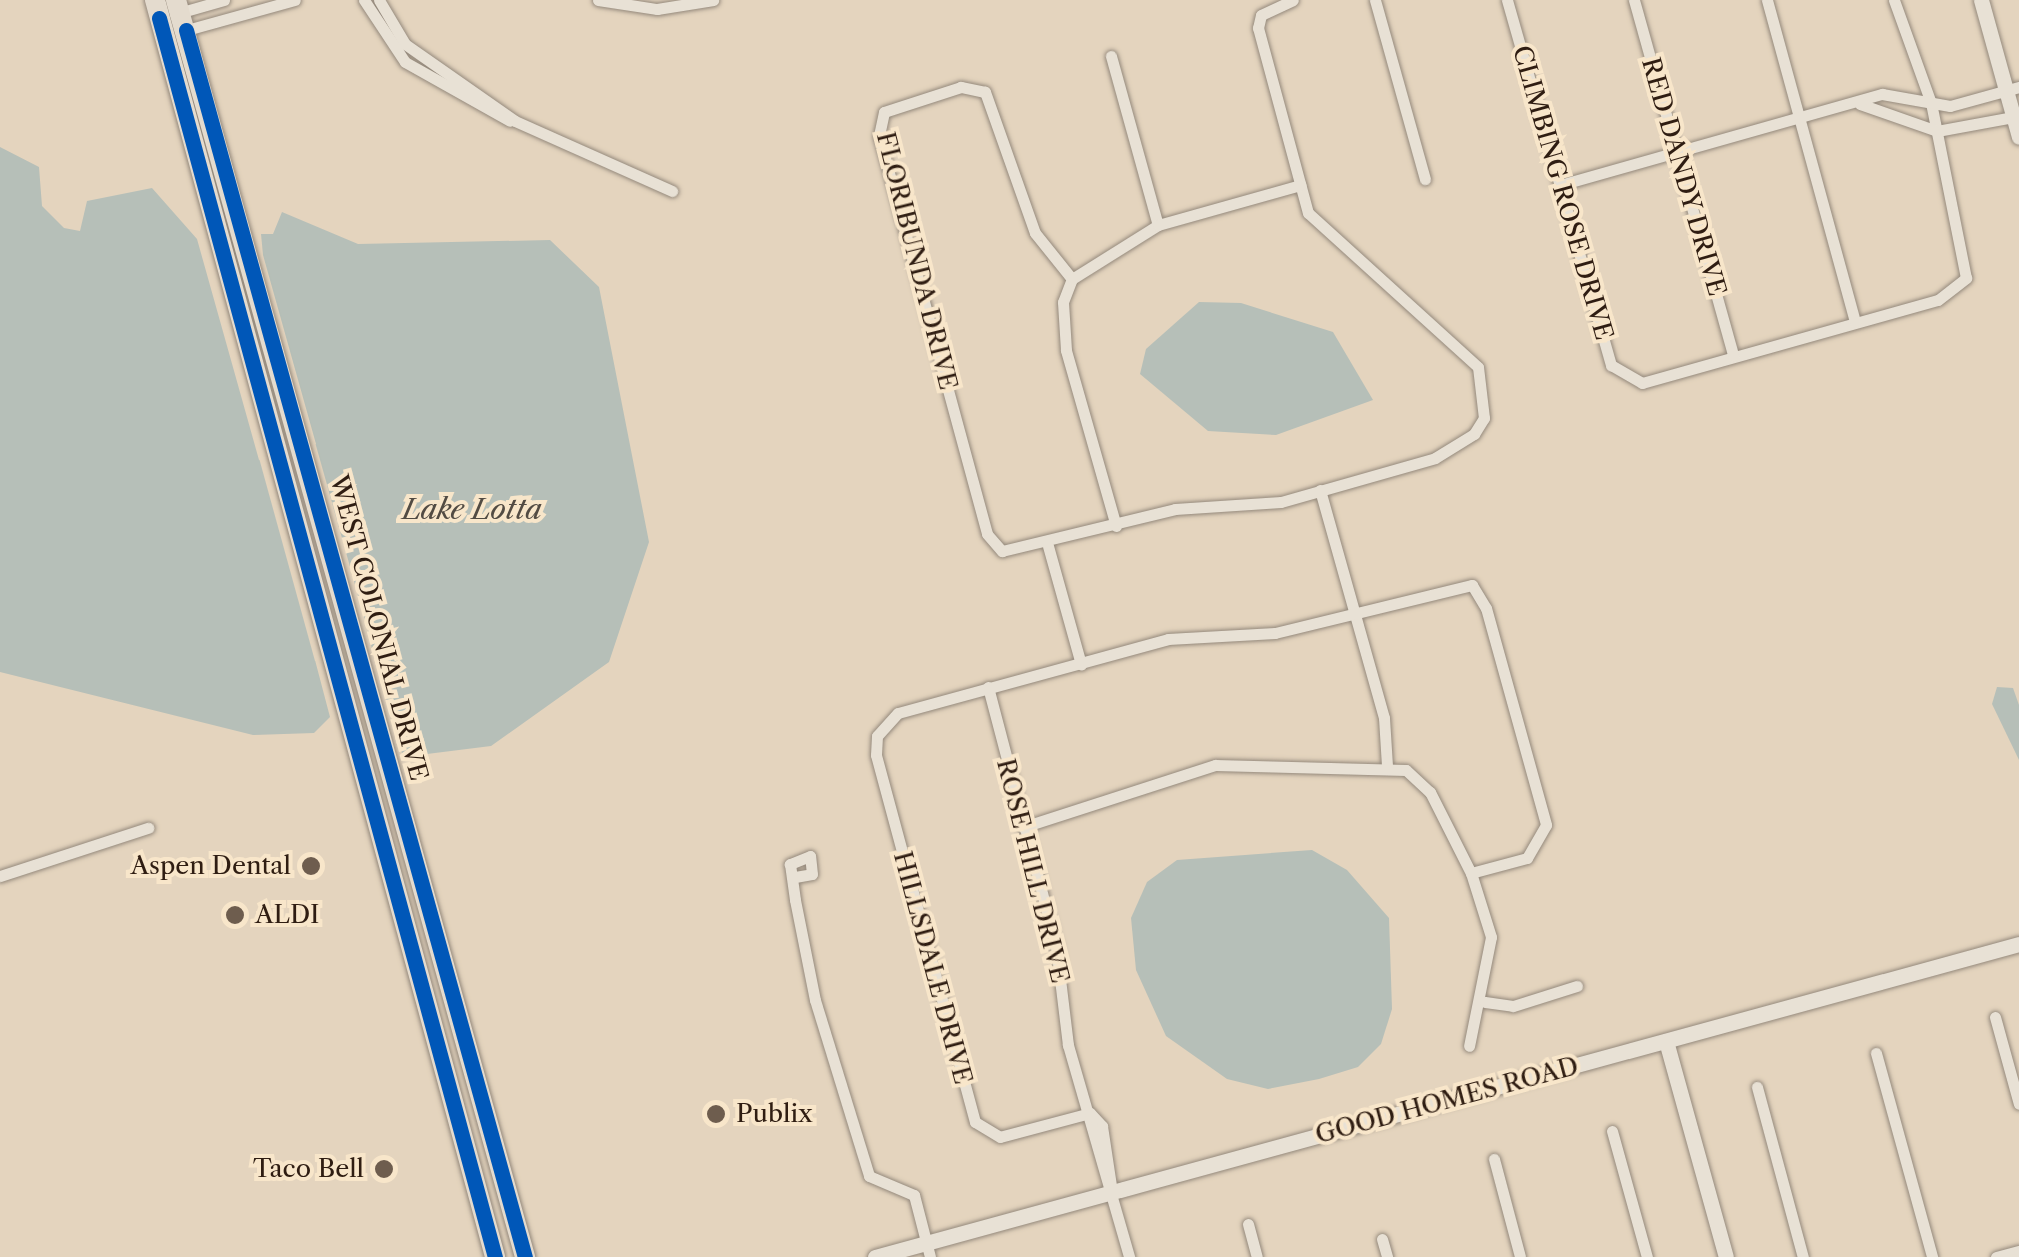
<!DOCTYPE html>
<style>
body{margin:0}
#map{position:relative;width:2019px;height:1257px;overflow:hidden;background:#e4d4be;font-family:"Libre Caslon Text",serif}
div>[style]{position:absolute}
.water>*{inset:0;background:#b6bfb8}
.pier>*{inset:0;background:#e4d4be}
.roads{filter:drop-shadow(0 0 2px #94897c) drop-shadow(0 0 2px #94897c)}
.street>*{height:11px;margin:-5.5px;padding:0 5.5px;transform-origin:5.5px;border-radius:5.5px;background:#e8e1d5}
.secondary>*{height:15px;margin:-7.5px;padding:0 7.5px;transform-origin:7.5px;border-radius:7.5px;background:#e8e1d5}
.highway>*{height:20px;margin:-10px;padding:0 10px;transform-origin:10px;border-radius:10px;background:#e4dbce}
.cycleway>*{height:15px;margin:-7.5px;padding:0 7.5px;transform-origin:7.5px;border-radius:7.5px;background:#0057b8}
.dots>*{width:28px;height:28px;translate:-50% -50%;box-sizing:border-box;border:5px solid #f8e6ca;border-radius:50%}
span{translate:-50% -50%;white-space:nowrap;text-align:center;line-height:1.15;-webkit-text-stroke:8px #f8e6ca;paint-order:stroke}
.street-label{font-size:25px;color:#2f1d12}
.poi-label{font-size:25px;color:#2f1d12}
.right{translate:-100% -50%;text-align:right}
.left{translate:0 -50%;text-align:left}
.water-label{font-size:28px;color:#524b43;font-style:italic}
</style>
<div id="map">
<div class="water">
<i style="clip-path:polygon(0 147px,39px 167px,42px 206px,64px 228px,80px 231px,87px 201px,152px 188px,197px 239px,259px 460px,316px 444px,263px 255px,261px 234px,273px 234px,282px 212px,358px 244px,550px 240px,599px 287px,649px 542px,609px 662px,491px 746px,403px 757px,371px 645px,315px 660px,330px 717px,314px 733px,253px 735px,0 672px)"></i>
<i style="clip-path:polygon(1199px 302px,1241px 303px,1333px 332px,1373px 400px,1276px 435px,1208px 431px,1140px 374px,1146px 349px)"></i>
<i style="clip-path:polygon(1997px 687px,2013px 688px,2019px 705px,2019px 760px,1992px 704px)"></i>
<i style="clip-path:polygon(1312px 850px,1347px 870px,1389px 918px,1392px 1009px,1381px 1044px,1358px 1067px,1319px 1079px,1268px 1089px,1227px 1079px,1166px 1036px,1136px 970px,1131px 918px,1147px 882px,1177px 860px)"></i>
</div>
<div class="pier">
<i style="clip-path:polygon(315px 442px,372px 645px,315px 661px,259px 458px)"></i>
</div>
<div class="roads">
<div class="street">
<i style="left:364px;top:0;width:74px;rotate:56.5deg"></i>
<i style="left:405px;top:62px;width:120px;rotate:29.3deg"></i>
<i style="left:379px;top:0;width:51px;rotate:59.4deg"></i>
<i style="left:405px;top:44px;width:134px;rotate:35deg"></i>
<i style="left:515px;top:121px;width:172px;rotate:24deg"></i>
<i style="left:598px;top:0;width:60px;rotate:8.7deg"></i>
<i style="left:657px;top:9px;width:57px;rotate:-9.1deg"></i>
<i style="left:1375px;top:0;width:186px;rotate:74.4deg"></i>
<i style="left:1507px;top:0;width:380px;rotate:74.1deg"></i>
<i style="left:1611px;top:365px;width:36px;rotate:30deg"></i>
<i style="left:1642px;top:383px;width:307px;rotate:-15.7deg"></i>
<i style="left:1938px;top:300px;width:36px;rotate:-38deg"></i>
<i style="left:1966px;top:278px;width:178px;rotate:-101.3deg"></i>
<i style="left:1931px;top:103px;width:109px;rotate:-109.8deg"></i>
<i style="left:1634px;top:0;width:369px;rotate:74.4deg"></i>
<i style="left:1767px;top:0;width:334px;rotate:74.7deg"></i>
<i style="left:175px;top:14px;width:51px;rotate:-15.9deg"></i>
<i style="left:183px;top:31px;width:116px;rotate:-15.5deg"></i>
<i style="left:1111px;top:56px;width:175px;rotate:74.5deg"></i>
<i style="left:1860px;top:104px;width:82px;rotate:19.3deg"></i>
<i style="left:1937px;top:131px;width:83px;rotate:-10.4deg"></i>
<i style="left:1560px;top:185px;width:335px;rotate:-15.8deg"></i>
<i style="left:1882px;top:94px;width:69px;rotate:10deg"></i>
<i style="left:1950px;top:106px;width:72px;rotate:-15.4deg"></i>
<i style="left:1072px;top:279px;width:59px;rotate:-128.8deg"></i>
<i style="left:1035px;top:233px;width:150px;rotate:-109.5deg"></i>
<i style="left:985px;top:92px;width:25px;rotate:-168deg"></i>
<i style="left:961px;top:87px;width:81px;rotate:162deg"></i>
<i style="left:884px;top:112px;width:25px;rotate:102deg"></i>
<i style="left:879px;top:136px;width:412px;rotate:74.8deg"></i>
<i style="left:987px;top:534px;width:23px;rotate:49deg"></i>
<i style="left:1002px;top:551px;width:178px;rotate:-13.6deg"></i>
<i style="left:1175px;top:509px;width:106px;rotate:-3.8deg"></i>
<i style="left:1281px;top:502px;width:160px;rotate:-15.9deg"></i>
<i style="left:1435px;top:458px;width:46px;rotate:-31.6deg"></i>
<i style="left:1474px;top:434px;width:19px;rotate:-58deg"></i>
<i style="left:1484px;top:418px;width:51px;rotate:-96.7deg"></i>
<i style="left:1478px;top:367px;width:229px;rotate:-137.8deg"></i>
<i style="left:1308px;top:213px;width:192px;rotate:-105.1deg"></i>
<i style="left:1258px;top:28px;width:13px;rotate:-77deg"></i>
<i style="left:1261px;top:15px;width:35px;rotate:-25deg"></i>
<i style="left:1320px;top:490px;width:237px;rotate:74.3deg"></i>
<i style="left:1384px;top:718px;width:48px;rotate:86.4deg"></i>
<i style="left:1116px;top:526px;width:183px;rotate:-105.9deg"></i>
<i style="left:1066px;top:350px;width:48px;rotate:-93.6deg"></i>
<i style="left:1063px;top:302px;width:25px;rotate:-69deg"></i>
<i style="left:1072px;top:279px;width:102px;rotate:-32.1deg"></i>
<i style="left:1158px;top:225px;width:148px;rotate:-15.7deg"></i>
<i style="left:1048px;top:546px;width:123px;rotate:74.4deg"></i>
<i style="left:988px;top:687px;width:268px;rotate:75.3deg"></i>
<i style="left:1056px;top:946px;width:100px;rotate:83.1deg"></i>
<i style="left:1068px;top:1045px;width:221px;rotate:73.9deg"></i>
<i style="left:1023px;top:827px;width:202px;rotate:-17.9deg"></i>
<i style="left:1215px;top:765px;width:191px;rotate:1.5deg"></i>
<i style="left:1406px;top:770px;width:33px;rotate:43deg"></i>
<i style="left:1430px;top:792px;width:91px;rotate:63.2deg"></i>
<i style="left:1471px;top:873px;width:67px;rotate:72.6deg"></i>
<i style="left:1491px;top:937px;width:111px;rotate:101.4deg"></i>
<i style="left:0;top:876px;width:156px;rotate:-18deg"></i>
<i style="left:795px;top:877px;width:17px;rotate:-10deg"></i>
<i style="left:812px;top:874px;width:18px;rotate:-96deg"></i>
<i style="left:810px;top:856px;width:22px;rotate:158deg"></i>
<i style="left:790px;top:864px;width:36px;rotate:82deg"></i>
<i style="left:795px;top:900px;width:102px;rotate:78.7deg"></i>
<i style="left:815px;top:1000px;width:184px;rotate:72.9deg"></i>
<i style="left:869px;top:1176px;width:49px;rotate:22.9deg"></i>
<i style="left:914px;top:1195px;width:64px;rotate:75.5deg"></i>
<i style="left:1485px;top:1002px;width:28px;rotate:8deg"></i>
<i style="left:1513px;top:1006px;width:67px;rotate:-17.4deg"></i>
<i style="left:1995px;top:1017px;width:90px;rotate:74.6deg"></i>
<i style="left:1876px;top:1053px;width:212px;rotate:74.6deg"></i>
<i style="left:1757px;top:1087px;width:176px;rotate:74.9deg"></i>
<i style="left:1090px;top:1113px;width:93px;rotate:165.1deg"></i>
<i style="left:1000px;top:1137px;width:29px;rotate:-149deg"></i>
<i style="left:975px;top:1122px;width:380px;rotate:-105.1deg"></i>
<i style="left:876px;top:755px;width:19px;rotate:-87deg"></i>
<i style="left:877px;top:736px;width:31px;rotate:-48deg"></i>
<i style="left:898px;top:713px;width:280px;rotate:-15.3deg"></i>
<i style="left:1168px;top:639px;width:107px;rotate:-3.2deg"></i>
<i style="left:1275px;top:633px;width:203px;rotate:-13.7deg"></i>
<i style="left:1472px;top:585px;width:27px;rotate:59deg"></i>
<i style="left:1486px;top:608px;width:225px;rotate:74.5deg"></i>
<i style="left:1546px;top:825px;width:38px;rotate:120deg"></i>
<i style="left:1527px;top:858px;width:58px;rotate:165deg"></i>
<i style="left:1090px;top:1113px;width:18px;rotate:47deg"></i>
<i style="left:1102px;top:1126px;width:67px;rotate:81.4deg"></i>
<i style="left:1612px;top:1131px;width:131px;rotate:74.5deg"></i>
<i style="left:1494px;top:1159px;width:101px;rotate:75.1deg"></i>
<i style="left:1248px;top:1224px;width:34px;rotate:75deg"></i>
<i style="left:1382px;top:1239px;width:19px;rotate:74deg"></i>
<i style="left:1996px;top:1257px;width:24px;rotate:-15deg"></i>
</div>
<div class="secondary">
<i style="left:1981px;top:0;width:142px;rotate:74.5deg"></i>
<i style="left:1666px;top:1041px;width:224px;rotate:74.5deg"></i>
<i style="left:875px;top:1257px;width:1186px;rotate:-15.3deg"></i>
</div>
<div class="highway">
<i style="left:155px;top:0;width:1302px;rotate:74.86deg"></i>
<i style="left:176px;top:0;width:1305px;rotate:74.48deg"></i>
</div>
</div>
<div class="cycleway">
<i style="left:159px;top:18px;width:1284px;rotate:74.83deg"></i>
<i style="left:186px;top:30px;width:1273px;rotate:74.56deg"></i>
</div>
<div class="dots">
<i style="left:311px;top:866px;background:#6e5d4e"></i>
<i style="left:235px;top:915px;background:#6e5d4e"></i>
<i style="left:716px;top:1114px;background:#6e5d4e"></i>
<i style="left:384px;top:1169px;background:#6e5d4e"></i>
</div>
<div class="street-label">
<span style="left:1683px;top:177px;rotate:74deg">RED DANDY DRIVE</span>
<span style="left:1562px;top:193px;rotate:74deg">CLIMBING ROSE DRIVE</span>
<span style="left:916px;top:261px;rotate:76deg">FLORIBUNDA DRIVE</span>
<span style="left:378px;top:628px;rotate:75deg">WEST COLONIAL DRIVE</span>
<span style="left:1032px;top:871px;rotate:76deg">ROSE HILL DRIVE</span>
<span style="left:932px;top:968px;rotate:75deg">HILLSDALE DRIVE</span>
<span style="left:1447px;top:1101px;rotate:-15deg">GOOD HOMES ROAD</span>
</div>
<div class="poi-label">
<span class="right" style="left:291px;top:866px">Aspen Dental</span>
<span class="left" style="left:255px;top:915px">ALDI</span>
<span class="left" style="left:736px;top:1114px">Publix</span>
<span class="right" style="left:364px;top:1169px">Taco Bell</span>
</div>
<div class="water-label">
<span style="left:472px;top:509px">Lake Lotta</span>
</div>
</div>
